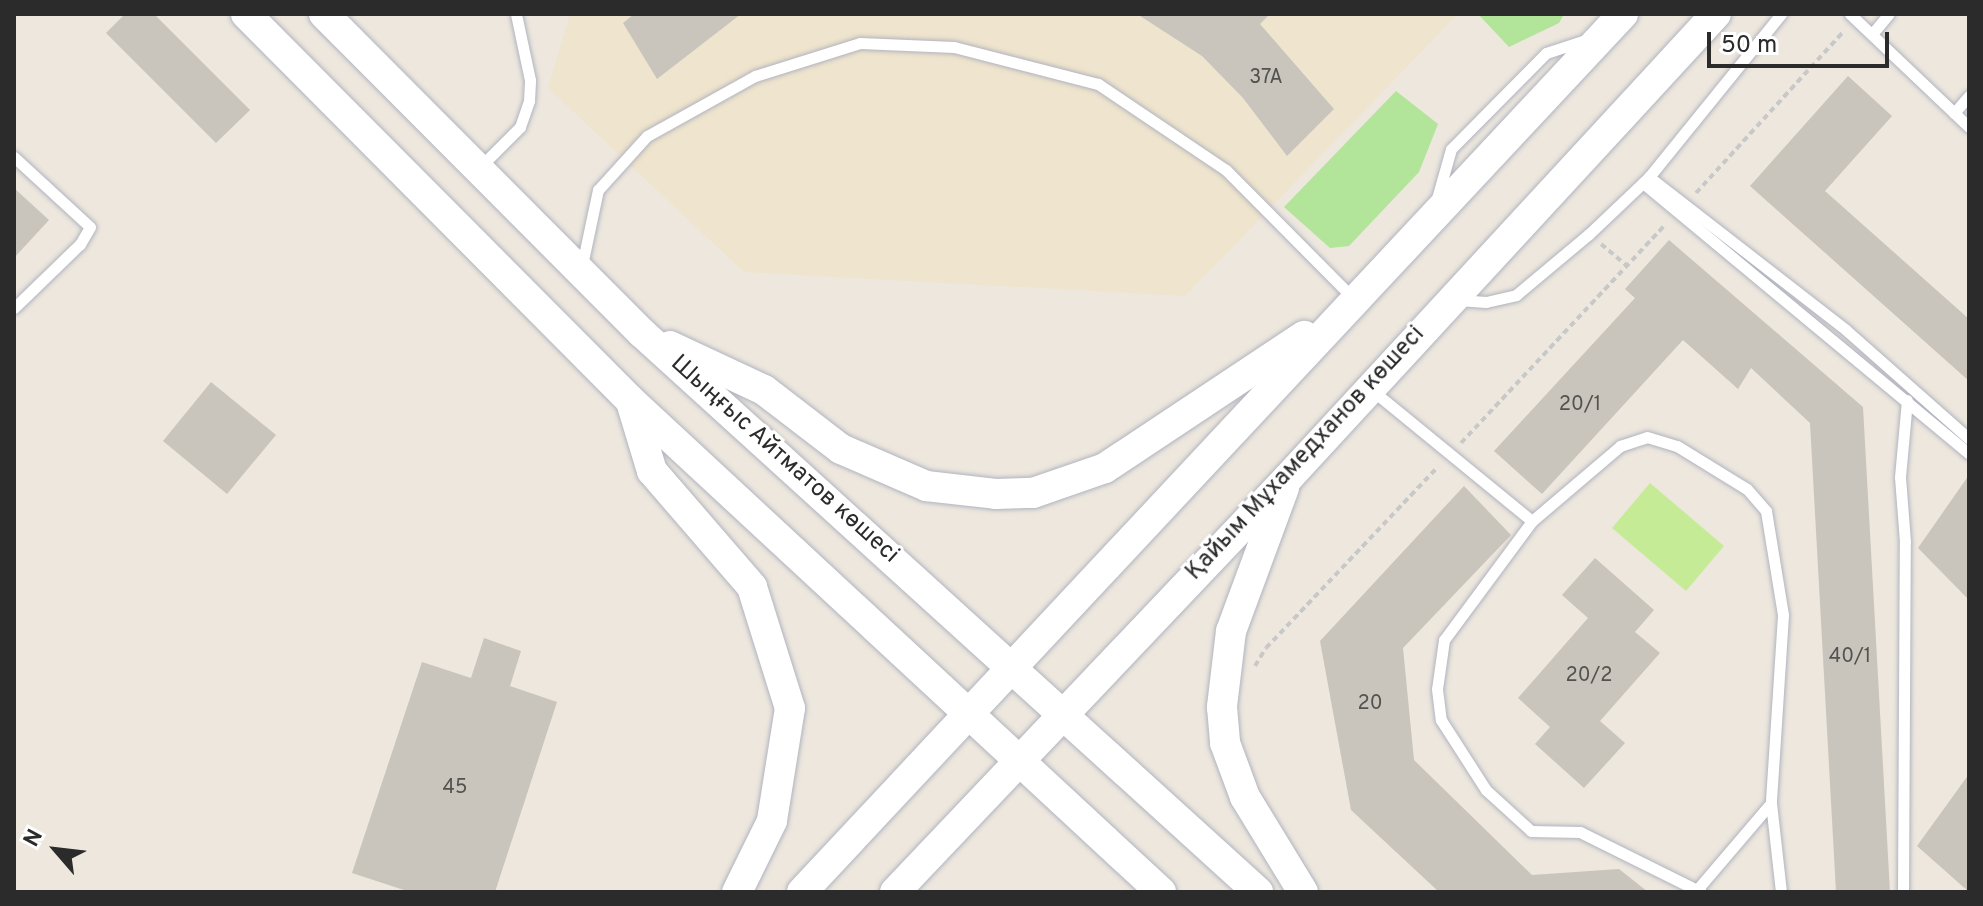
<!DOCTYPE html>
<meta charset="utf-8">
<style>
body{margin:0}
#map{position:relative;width:1983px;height:906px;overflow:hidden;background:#ede7de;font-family:Overpass,sans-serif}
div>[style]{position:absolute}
.education>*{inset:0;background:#efe4cd}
.green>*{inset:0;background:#b2e49a}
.pitch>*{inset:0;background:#c6eb96}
.building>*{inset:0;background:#c9c5bc}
.path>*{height:4px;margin-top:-2px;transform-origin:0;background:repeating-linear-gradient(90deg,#c8c8c8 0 6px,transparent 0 10px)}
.roads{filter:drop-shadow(0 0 2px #b1b4bf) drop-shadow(0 0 2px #b1b4bf)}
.lane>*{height:11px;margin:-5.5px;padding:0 5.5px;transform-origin:5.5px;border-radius:5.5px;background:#fff}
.secondary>*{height:30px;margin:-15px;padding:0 15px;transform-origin:15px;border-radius:15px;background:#fff}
span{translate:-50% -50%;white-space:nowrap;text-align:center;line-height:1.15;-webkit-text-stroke:6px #fff;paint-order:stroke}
.number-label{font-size:20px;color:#52524f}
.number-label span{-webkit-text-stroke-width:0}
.street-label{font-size:24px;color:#2b2b2b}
.frame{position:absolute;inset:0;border:16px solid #2b2b2b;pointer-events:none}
.north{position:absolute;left:16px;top:810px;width:80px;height:80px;-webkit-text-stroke:6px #fff;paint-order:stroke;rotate:298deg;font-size:22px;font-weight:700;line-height:32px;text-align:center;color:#2b2b2b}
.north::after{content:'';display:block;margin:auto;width:28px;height:36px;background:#2b2b2b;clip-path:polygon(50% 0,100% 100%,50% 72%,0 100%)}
.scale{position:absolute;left:1707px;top:32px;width:182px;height:36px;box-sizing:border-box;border:4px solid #2b2b2b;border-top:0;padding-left:10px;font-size:24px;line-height:28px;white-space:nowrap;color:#2b2b2b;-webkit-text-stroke:6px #fff;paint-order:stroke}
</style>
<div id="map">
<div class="education">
<i style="clip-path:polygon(570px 14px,1458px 14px,1185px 296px,744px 272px,548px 88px)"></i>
</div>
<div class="green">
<i style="clip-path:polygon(1478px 14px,1564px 14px,1559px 23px,1509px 47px)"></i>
<i style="clip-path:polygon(1396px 91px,1438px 124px,1419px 172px,1349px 246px,1330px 248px,1284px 207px)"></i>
</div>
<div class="pitch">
<i style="clip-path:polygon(1650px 483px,1724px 546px,1686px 591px,1612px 528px)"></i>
</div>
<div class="building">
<i style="clip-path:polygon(125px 14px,154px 14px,250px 110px,216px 143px,106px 33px)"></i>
<i style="clip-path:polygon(634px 14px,741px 14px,657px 79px,623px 23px)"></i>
<i style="clip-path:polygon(1137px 14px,1270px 14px,1260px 24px,1334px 109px,1287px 156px,1243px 98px,1202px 56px)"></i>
<i style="clip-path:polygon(1848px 76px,1892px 116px,1825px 191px,1969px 319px,1969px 381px,1750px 186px)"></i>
<i style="clip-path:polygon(14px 188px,49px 220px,14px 258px)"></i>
<i style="clip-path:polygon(1669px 240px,1863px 407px,1890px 892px,1836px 892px,1810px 423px,1751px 368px,1738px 389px,1683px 340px,1542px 494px,1494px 451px,1635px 298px,1625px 289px)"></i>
<i style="clip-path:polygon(211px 382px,276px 435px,227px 494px,163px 441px)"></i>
<i style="clip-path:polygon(1969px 475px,1969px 600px,1918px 548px)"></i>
<i style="clip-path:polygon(1464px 486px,1511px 535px,1403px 648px,1414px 760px,1532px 875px,1619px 869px,1648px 892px,1439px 892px,1351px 810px,1320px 641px)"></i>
<i style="clip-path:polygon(1595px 558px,1654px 610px,1635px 632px,1660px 653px,1600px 721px,1625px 743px,1584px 788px,1535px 744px,1550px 727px,1518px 698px,1588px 618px,1562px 595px)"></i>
<i style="clip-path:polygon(484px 638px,521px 651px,510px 686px,557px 702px,495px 892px,410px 892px,352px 873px,422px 662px,471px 678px)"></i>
<i style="clip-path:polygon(1969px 774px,1969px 892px,1917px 846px)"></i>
</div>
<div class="path">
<i style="left:1696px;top:193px;width:219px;rotate:-47.6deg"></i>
<i style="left:1601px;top:244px;width:34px;rotate:40deg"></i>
<i style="left:1461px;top:443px;width:299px;rotate:-46.9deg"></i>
<i style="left:1255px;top:666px;width:21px;rotate:-59deg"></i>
<i style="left:1266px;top:648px;width:250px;rotate:-46.5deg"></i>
</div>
<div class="roads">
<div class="lane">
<i style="left:1850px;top:14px;width:164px;rotate:43.5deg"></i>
<i style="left:1872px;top:34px;width:26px;rotate:-50deg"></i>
<i style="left:1954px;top:113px;width:23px;rotate:-49deg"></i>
<i style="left:14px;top:157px;width:103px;rotate:42.6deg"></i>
<i style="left:90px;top:227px;width:20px;rotate:120deg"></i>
<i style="left:80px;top:244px;width:92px;rotate:135.9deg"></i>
<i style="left:479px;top:168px;width:58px;rotate:-45deg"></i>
<i style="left:520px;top:127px;width:28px;rotate:-71deg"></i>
<i style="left:529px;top:101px;width:21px;rotate:-87deg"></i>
<i style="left:530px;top:80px;width:67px;rotate:-102deg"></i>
<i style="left:1649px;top:177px;width:249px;rotate:37.8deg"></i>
<i style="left:1846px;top:330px;width:164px;rotate:41.5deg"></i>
<i style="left:1643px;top:183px;width:424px;rotate:39.7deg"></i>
<i style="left:1436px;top:202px;width:55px;rotate:-74.2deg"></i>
<i style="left:1451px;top:149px;width:135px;rotate:-45.3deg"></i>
<i style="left:1546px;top:53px;width:45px;rotate:-18deg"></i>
<i style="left:582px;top:265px;width:77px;rotate:-78deg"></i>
<i style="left:598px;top:190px;width:73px;rotate:-47.8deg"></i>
<i style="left:647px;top:136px;width:124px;rotate:-29.1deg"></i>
<i style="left:755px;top:76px;width:110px;rotate:-17.4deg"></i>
<i style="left:860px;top:43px;width:94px;rotate:2.4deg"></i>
<i style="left:954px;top:47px;width:149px;rotate:14.4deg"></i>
<i style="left:1098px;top:84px;width:154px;rotate:33.9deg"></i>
<i style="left:1226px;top:170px;width:182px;rotate:45.2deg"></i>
<i style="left:1458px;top:300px;width:28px;rotate:4deg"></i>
<i style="left:1486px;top:302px;width:31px;rotate:-13deg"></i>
<i style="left:1516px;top:295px;width:95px;rotate:-39.9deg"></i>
<i style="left:1589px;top:234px;width:83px;rotate:-43.5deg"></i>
<i style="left:1649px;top:177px;width:210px;rotate:-51deg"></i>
<i style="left:1373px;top:391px;width:205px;rotate:39.3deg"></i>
<i style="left:1532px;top:521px;width:116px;rotate:-40.4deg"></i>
<i style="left:1620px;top:446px;width:28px;rotate:-18deg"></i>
<i style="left:1647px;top:437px;width:31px;rotate:17deg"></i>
<i style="left:1677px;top:446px;width:82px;rotate:31.6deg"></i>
<i style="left:1747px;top:489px;width:29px;rotate:49deg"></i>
<i style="left:1766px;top:511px;width:105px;rotate:80.7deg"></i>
<i style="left:1783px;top:615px;width:188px;rotate:93.7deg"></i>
<i style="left:1771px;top:803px;width:117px;rotate:130.5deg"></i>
<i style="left:1532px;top:521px;width:148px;rotate:126.5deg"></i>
<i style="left:1444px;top:640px;width:49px;rotate:98.1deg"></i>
<i style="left:1437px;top:689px;width:31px;rotate:83deg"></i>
<i style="left:1441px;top:720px;width:83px;rotate:57.3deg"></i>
<i style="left:1486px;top:790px;width:61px;rotate:42.3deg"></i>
<i style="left:1531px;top:831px;width:49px;rotate:1.2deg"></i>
<i style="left:1580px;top:832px;width:135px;rotate:26.4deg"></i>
<i style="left:1771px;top:803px;width:90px;rotate:83.6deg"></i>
<i style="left:1903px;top:892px;width:350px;rotate:-89.7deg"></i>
<i style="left:1905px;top:542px;width:65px;rotate:-94.4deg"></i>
<i style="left:1900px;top:477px;width:77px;rotate:-84.8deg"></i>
</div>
<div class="secondary">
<i style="left:246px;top:14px;width:544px;rotate:45.15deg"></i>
<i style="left:630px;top:400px;width:724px;rotate:42.82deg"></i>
<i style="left:324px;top:14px;width:450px;rotate:45.1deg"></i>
<i style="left:642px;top:333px;width:832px;rotate:42.22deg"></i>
<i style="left:670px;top:346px;width:104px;rotate:25.1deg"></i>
<i style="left:764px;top:390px;width:97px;rotate:37.5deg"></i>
<i style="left:841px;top:449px;width:93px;rotate:23.5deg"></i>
<i style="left:926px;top:486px;width:70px;rotate:6.5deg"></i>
<i style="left:996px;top:494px;width:37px;rotate:-2deg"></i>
<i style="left:1033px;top:493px;width:76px;rotate:-19.1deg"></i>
<i style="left:1105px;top:468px;width:239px;rotate:-33.6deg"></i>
<i style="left:631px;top:402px;width:72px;rotate:73.1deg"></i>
<i style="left:652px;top:471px;width:153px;rotate:49.2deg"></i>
<i style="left:752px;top:587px;width:127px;rotate:72.6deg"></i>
<i style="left:790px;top:708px;width:114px;rotate:99.1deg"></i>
<i style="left:772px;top:821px;width:79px;rotate:116.2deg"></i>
<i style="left:1284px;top:488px;width:153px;rotate:110.3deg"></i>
<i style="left:1231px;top:631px;width:77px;rotate:96.8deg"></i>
<i style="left:1222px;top:707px;width:36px;rotate:85deg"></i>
<i style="left:1225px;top:743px;width:58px;rotate:69.7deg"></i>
<i style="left:1245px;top:797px;width:111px;rotate:58.6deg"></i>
<i style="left:802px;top:892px;width:1202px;rotate:-46.92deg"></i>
<i style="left:895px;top:892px;width:571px;rotate:-46.49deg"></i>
<i style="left:1288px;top:478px;width:631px;rotate:-47.31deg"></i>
</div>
</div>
<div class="number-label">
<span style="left:1266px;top:78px">37А</span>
<span style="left:1580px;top:405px">20/1</span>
<span style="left:1850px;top:657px">40/1</span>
<span style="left:1589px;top:676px">20/2</span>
<span style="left:1370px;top:704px">20</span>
<span style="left:455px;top:788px">45</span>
</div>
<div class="street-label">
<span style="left:1306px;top:454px;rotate:-47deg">Қайым Мұхамедханов көшесі</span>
<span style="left:784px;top:460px;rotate:42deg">Шыңғыс Айтматов көшесі</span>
</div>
<div class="frame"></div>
<div class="north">N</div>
<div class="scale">50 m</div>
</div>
